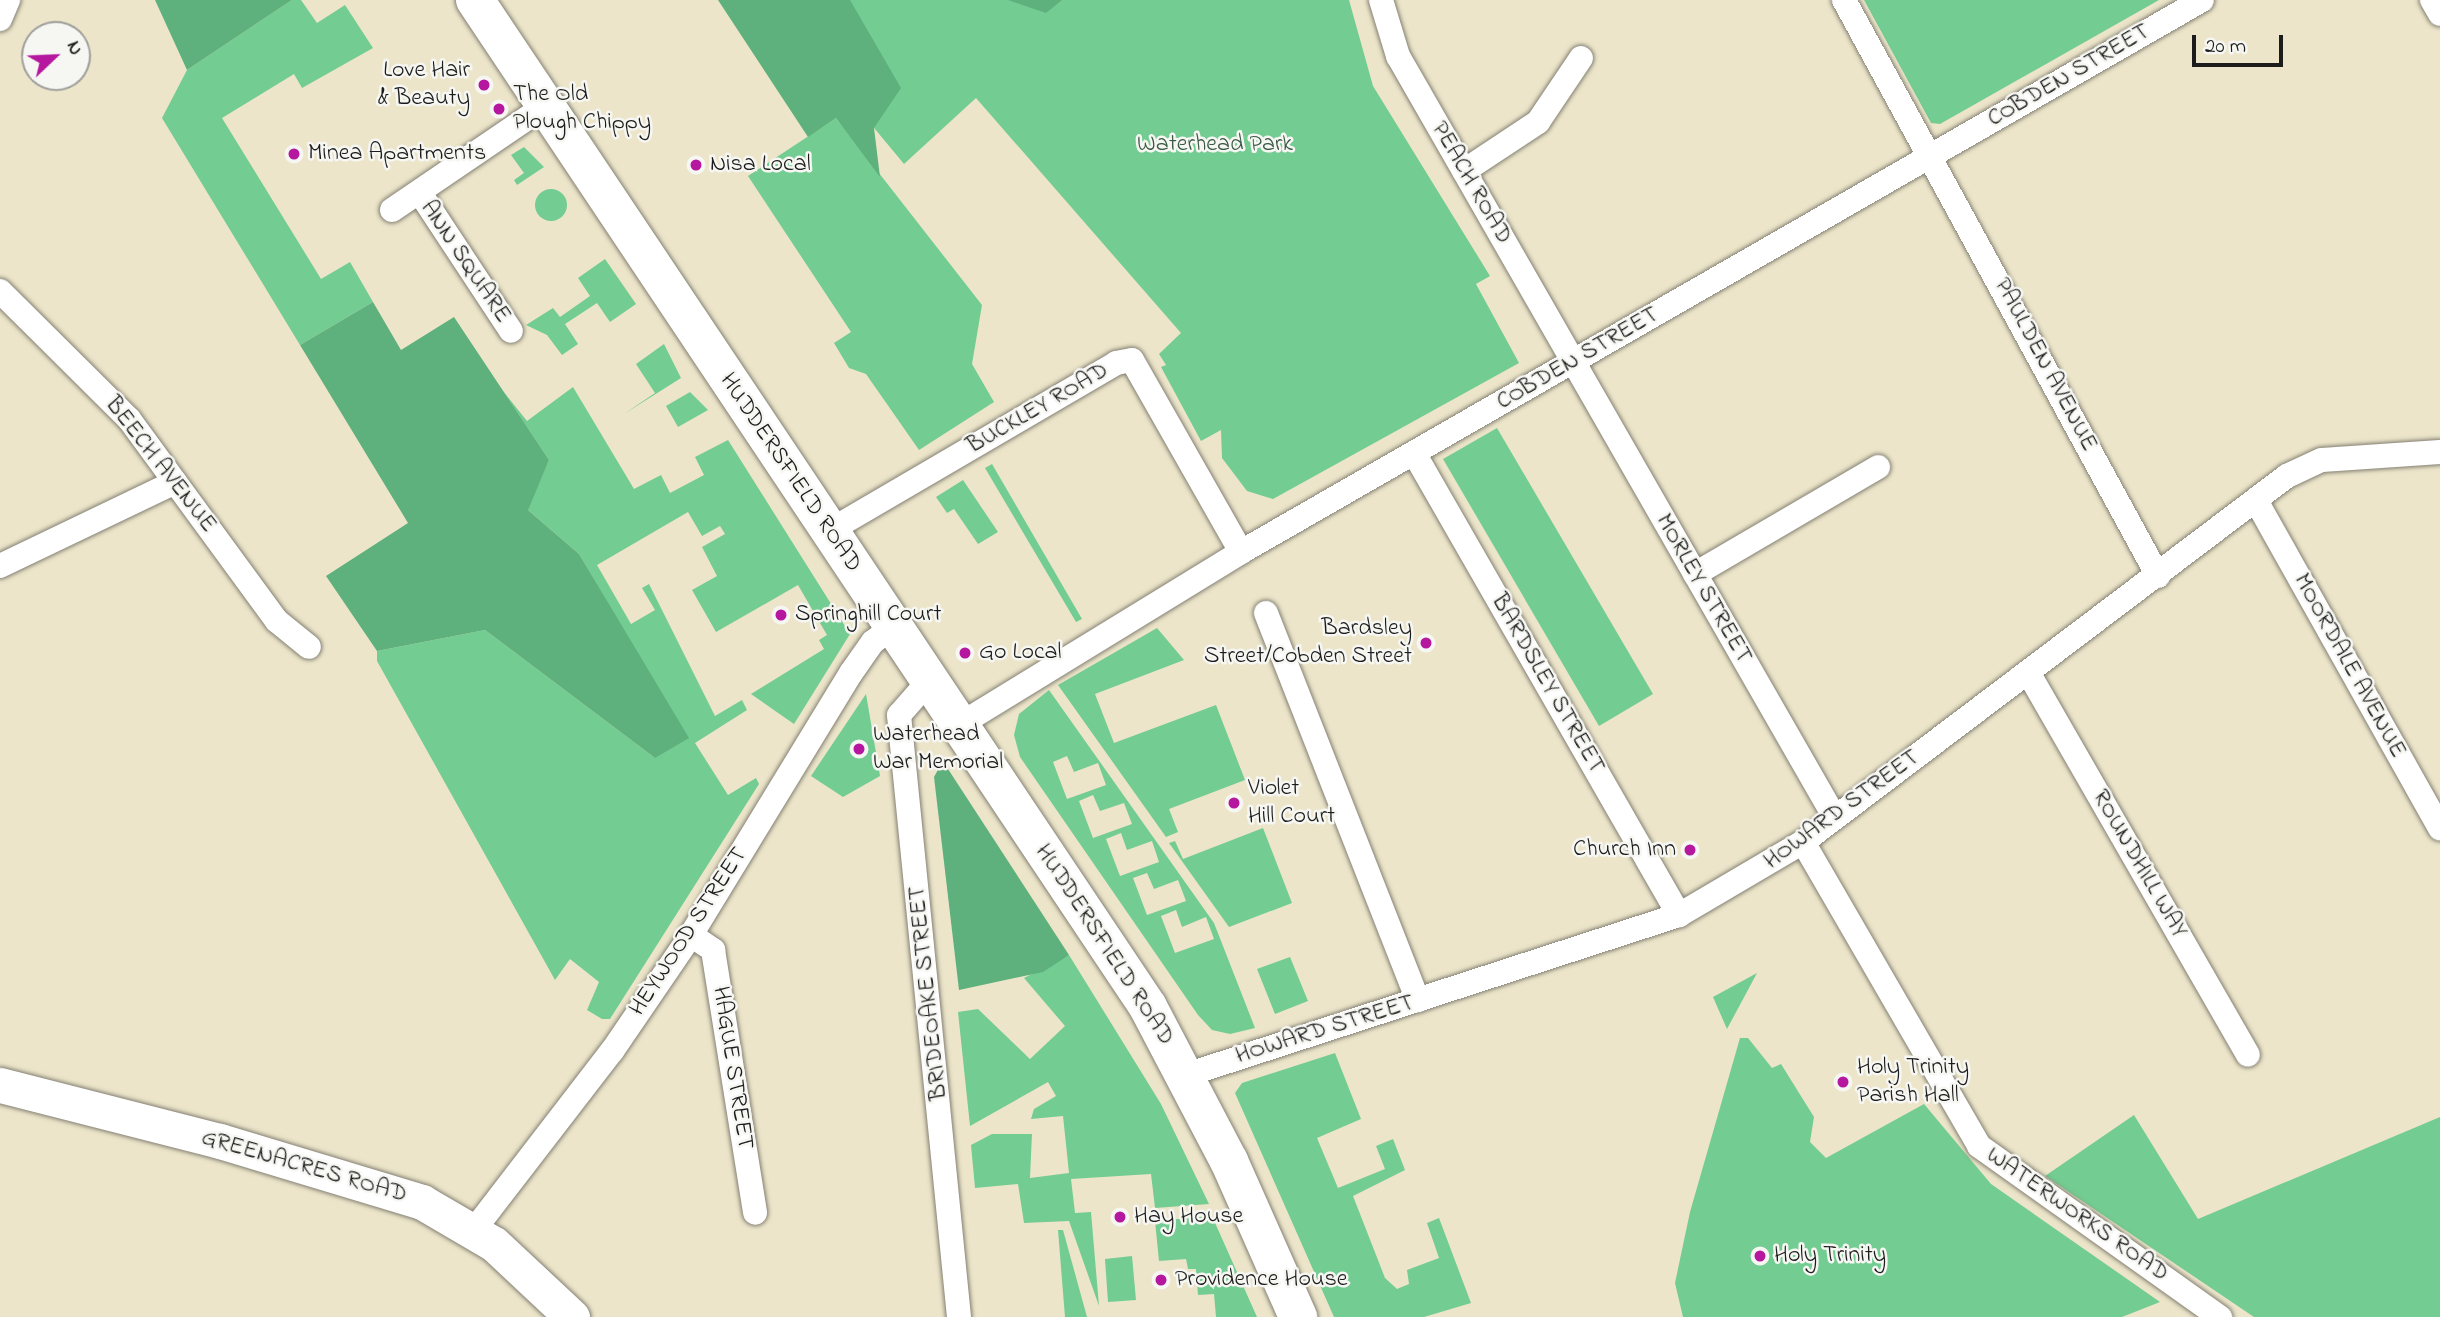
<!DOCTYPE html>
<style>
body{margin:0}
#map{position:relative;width:2440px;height:1317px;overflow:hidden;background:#ece5ca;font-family:"Indie Flower",sans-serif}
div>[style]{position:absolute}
.green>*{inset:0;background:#73cc92}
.round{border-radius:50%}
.forest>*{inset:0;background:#5eb07c}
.roads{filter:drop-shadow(0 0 2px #848073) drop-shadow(0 0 2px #848073)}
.street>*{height:24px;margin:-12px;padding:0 12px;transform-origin:12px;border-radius:12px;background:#fff}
.secondary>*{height:35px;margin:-17.5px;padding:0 17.5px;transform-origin:17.5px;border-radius:17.5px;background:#fff}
.primary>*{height:38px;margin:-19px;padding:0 19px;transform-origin:19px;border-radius:19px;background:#fff}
.dots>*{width:19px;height:19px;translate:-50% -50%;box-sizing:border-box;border:4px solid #f6f6f2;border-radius:50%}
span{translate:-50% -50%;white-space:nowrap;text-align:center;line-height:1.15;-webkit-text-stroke:5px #f6f6f2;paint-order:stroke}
.poi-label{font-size:24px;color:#1c1c1c}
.right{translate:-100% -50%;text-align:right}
.left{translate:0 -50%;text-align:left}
.street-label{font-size:24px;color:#1c1c1c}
.park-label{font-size:24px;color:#3a5a45}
.north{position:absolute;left:21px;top:21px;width:70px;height:70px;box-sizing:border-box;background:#f6f6f2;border:2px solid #9f9f9c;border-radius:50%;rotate:67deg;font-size:19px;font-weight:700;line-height:28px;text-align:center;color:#1c1c1c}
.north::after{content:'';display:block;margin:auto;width:24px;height:32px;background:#b5179e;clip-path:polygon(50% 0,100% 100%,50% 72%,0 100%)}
.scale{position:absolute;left:2192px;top:35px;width:91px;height:32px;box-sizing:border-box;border:4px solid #1c1c1c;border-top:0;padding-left:9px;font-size:21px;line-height:24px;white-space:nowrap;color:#1c1c1c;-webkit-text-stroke:5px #f6f6f2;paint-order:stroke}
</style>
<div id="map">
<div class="green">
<i style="clip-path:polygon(292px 0,301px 0,317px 23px,345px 5px,373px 48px,302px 88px,294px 74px,222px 118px,321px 279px,350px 262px,373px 302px,300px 345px,162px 118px,187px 70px)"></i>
<i style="clip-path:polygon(768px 0,1349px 0,1373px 86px,1490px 276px,1476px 284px,1519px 363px,1273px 499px,1247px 491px,1222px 458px,1221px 430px,1201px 441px,1161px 367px,1166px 365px,1159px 354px,1181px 333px,976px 98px,904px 164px)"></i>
<i style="clip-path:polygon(1864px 0,2159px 0,1940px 124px,1931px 123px)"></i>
<i style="clip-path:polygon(836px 118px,982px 305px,972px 364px,994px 402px,919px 450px,866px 374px,849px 368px,834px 343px,851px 332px,748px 176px)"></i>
<i style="clip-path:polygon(524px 147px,544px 167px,517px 185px,514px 180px,524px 173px,511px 155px)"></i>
<i class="round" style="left:535px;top:189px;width:32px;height:32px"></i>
<i style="clip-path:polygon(605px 259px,636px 304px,610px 322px,597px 303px,565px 324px,578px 344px,562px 355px,547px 335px,526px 325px,553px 308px,560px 317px,590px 296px,578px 278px)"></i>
<i style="clip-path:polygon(664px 344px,681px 378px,624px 414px,655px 393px,636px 364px)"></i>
<i style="clip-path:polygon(573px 387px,634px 489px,661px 475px,670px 493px,704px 475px,695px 457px,728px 440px,850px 634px,794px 724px,751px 694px,824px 649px,819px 640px,827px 635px,798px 585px,716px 632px,692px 590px,717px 576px,702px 547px,725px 534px,720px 526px,702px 536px,688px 512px,597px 565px,631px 624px,655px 610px,642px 588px,649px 584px,715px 716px,742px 700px,747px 710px,695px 743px,728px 795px,756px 778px,759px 784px,610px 1019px,602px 1019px,587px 1010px,599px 982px,570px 959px,555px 980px,377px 661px,377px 651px,485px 630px,655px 758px,654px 682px,579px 554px,527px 509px,549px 460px,503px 391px,527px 421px)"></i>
<i style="clip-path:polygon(690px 392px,708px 410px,678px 427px,666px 406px)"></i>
<i style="clip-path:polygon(1497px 428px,1653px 694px,1599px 726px,1443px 459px)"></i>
<i style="clip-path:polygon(992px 464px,1082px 619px,1076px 622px,985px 468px)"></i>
<i style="clip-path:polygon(963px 480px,998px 532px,978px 544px,954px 509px,947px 513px,936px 497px)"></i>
<i style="clip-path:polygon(1157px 628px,1184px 660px,1095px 694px,1114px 743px,1216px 705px,1245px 780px,1169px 809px,1178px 832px,1166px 837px,1058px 685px)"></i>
<i style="clip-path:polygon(evenodd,1049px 690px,1214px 923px,1255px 1028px,1230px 1034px,1212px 1030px,1198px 1015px,1020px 757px,1014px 735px,1019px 714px,1049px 690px,1067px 756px,1074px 772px,1098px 763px,1106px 785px,1067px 799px,1053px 762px,1067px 756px,1049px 690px,1093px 795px,1100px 811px,1124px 803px,1132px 824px,1093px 838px,1079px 801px,1093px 795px,1049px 690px,1121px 833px,1127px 850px,1152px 841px,1159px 862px,1120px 876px,1106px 839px,1121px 833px,1049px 690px,1147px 873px,1154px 889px,1178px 880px,1186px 901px,1147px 915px,1133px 878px,1147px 873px,1049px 690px,1176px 910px,1182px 927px,1206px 917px,1214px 939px,1175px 953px,1161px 916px,1176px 910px)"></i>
<i style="clip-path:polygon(866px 694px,880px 776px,843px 797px,811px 776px)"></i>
<i style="clip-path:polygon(1263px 828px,1292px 903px,1229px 927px,1169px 843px,1175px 841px,1183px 859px)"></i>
<i style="clip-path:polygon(1069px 955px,1161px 1104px,1209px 1204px,1155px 1208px,1151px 1174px,1071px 1179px,1075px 1213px,1091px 1212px,1099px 1306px,1069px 1221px,1024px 1223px,1018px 1184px,975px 1188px,971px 1145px,992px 1134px,1032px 1134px,1030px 1178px,1069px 1173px,1063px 1116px,1031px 1119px,1034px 1109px,1056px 1096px,1048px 1082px,970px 1126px,958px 1012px,978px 1009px,1030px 1059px,1065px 1026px,1024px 978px)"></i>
<i style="clip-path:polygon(1290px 957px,1308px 1001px,1275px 1014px,1257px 969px)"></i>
<i style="clip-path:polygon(1757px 973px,1727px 1029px,1713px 997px)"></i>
<i style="clip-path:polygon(1740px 1038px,1748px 1038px,1772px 1068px,1781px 1064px,1814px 1117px,1810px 1142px,1826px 1158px,1924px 1104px,1991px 1184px,2160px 1302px,2122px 1317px,1683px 1317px,1675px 1283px,1690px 1212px)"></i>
<i style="clip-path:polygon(1335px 1053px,1361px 1119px,1317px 1138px,1338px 1188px,1385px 1169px,1376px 1146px,1393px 1139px,1405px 1170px,1353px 1196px,1385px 1278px,1397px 1289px,1409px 1284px,1407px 1270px,1439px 1258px,1427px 1223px,1439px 1218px,1471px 1303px,1424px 1317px,1334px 1317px,1235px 1093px,1242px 1083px)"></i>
<i style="clip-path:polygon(2134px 1115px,2198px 1219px,2440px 1117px,2440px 1317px,2254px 1317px,2045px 1176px)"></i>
<i style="clip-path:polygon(1212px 1216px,1257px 1317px,1216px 1317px,1214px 1294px,1198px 1295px,1196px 1269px,1188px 1269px,1186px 1259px,1159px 1261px,1155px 1221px)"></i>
<i style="clip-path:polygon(1058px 1230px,1063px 1230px,1087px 1317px,1065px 1317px)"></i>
<i style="clip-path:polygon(1132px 1256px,1136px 1300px,1108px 1302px,1105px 1259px)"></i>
</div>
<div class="forest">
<i style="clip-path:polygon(155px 0,292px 0,187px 70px)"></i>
<i style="clip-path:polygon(718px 0,850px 0,901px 88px,874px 128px,880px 177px,836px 118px,808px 137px)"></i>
<i style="clip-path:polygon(1008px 0,1062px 0,1046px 13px)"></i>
<i style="clip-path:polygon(373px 302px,401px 350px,454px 317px,549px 460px,528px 510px,579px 554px,689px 738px,655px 758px,485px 630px,377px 651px,326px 576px,408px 523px,300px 345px)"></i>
<i style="clip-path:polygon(939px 768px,948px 769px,1069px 955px,1043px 972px,959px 990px,934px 777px)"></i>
</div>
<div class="roads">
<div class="street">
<i style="left:1381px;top:0;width:59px;rotate:73.1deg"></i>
<i style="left:1398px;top:56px;width:876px;rotate:60.16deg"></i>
<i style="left:1844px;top:0;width:656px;rotate:61.4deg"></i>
<i style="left:2432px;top:0;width:16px;rotate:60deg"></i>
<i style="left:0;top:19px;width:21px;rotate:-67deg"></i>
<i style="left:1464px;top:171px;width:89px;rotate:-33.5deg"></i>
<i style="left:1538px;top:122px;width:77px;rotate:-56.1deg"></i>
<i style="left:420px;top:193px;width:165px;rotate:56.6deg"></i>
<i style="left:392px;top:210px;width:185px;rotate:-34.2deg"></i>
<i style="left:0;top:291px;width:182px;rotate:44.8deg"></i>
<i style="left:129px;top:419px;width:250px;rotate:53.8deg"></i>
<i style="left:277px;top:621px;width:41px;rotate:39.1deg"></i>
<i style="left:1414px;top:453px;width:533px;rotate:60.16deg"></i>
<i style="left:2258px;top:504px;width:372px;rotate:60.7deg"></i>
<i style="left:829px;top:531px;width:333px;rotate:-30.3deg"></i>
<i style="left:1116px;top:363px;width:16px;rotate:-11deg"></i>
<i style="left:1132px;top:360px;width:221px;rotate:60.4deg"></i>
<i style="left:0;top:566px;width:194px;rotate:-25.6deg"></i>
<i style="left:1695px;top:574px;width:212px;rotate:-30.3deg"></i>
<i style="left:1266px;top:613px;width:416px;rotate:68.6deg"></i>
<i style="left:2029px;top:674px;width:439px;rotate:60.1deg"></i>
<i style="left:928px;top:682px;width:44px;rotate:131.3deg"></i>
<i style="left:899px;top:715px;width:605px;rotate:84.31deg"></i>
<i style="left:959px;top:725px;width:331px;rotate:-31.5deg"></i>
<i style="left:1241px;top:552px;width:1108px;rotate:-29.87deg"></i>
<i style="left:1803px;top:842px;width:351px;rotate:59.9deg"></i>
<i style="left:1979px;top:1146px;width:296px;rotate:35.4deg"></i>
<i style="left:691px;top:935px;width:27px;rotate:34deg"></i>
<i style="left:713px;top:950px;width:266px;rotate:80.9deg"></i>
<i style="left:1186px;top:1075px;width:518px;rotate:-17.98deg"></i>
<i style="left:1679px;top:915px;width:144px;rotate:-30.5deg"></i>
<i style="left:1803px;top:842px;width:607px;rotate:-37.1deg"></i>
<i style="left:2287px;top:476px;width:38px;rotate:-25deg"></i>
<i style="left:2322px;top:460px;width:118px;rotate:-3.9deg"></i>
<i style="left:474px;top:1230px;width:226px;rotate:-52.4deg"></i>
<i style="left:612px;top:1051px;width:140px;rotate:-55.7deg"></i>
<i style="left:691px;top:935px;width:307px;rotate:-58.6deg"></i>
<i style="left:851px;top:673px;width:38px;rotate:-55deg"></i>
<i style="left:873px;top:642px;width:24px;rotate:-38deg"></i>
</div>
<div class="secondary">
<i style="left:0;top:1085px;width:227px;rotate:14.3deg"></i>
<i style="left:220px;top:1141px;width:211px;rotate:16.8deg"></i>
<i style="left:422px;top:1202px;width:83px;rotate:30.3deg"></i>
<i style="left:494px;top:1244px;width:107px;rotate:43.1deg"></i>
</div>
<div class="primary">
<i style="left:475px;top:0;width:1211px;rotate:56.24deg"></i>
<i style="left:1148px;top:1007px;width:174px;rotate:62.3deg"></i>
<i style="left:1229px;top:1161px;width:171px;rotate:66.1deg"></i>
</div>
</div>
<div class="dots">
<i style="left:484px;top:85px;background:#b5179e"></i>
<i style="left:499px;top:109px;background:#b5179e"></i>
<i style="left:294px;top:154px;background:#b5179e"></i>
<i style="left:696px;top:165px;background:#b5179e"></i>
<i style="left:781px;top:615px;background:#b5179e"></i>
<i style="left:1426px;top:643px;background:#b5179e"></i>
<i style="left:965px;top:653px;background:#b5179e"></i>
<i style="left:859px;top:749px;background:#b5179e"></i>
<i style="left:1234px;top:803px;background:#b5179e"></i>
<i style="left:1690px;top:850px;background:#b5179e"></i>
<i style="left:1843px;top:1082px;background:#b5179e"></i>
<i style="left:1120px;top:1217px;background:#b5179e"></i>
<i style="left:1760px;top:1256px;background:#b5179e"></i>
<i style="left:1161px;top:1280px;background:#b5179e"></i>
</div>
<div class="poi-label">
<span class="right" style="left:470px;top:85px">Love Hair<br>&amp; Beauty</span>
<span class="left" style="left:513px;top:109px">The Old<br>Plough Chippy</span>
<span class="left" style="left:308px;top:154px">Minea Apartments</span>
<span class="left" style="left:710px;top:165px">Nisa Local</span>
<span class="left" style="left:795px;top:615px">Springhill Court</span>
<span class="right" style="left:1412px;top:643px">Bardsley<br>Street/Cobden Street</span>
<span class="left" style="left:979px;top:653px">Go Local</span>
<span class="left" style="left:873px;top:749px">Waterhead<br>War Memorial</span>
<span class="left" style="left:1248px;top:803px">Violet<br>Hill Court</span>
<span class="right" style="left:1676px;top:850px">Church Inn</span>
<span class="left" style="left:1857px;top:1082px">Holy Trinity<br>Parish Hall</span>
<span class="left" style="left:1134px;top:1217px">Hay House</span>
<span class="left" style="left:1774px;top:1256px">Holy Trinity</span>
<span class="left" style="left:1175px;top:1280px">Providence House</span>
</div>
<div class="street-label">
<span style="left:2069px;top:76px;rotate:-30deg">COBDEN STREET</span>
<span style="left:1471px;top:183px;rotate:60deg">PEACH ROAD</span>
<span style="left:465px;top:262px;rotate:56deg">ANN SQUARE</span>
<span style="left:1578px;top:359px;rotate:-30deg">COBDEN STREET</span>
<span style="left:2045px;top:365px;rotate:62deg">PAULDEN AVENUE</span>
<span style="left:1038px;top:409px;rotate:-30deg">BUCKLEY ROAD</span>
<span style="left:160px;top:465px;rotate:52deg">BEECH AVENUE</span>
<span style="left:790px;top:473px;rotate:56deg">HUDDERSFIELD ROAD</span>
<span style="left:1703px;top:589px;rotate:60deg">MORLEY STREET</span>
<span style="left:2349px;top:666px;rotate:61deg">MOORDALE AVENUE</span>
<span style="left:1547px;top:684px;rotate:60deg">BARDSLEY STREET</span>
<span style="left:1842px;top:810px;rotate:-36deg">HOWARD STREET</span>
<span style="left:2139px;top:864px;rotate:60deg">ROUNDHILL WAY</span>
<span style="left:689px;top:932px;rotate:-57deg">HEYWOOD STREET</span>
<span style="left:1104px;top:945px;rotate:57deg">HUDDERSFIELD ROAD</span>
<span style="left:929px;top:993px;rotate:-96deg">BRIDEOAKE STREET</span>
<span style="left:1325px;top:1030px;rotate:-17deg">HOWARD STREET</span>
<span style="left:732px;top:1068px;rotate:81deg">HAGUE STREET</span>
<span style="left:304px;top:1167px;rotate:16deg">GREENACRES ROAD</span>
<span style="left:2077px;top:1215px;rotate:35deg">WATERWORKS ROAD</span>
</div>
<div class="park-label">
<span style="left:1215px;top:145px">Waterhead Park</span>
</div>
<div class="north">N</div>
<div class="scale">20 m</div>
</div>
